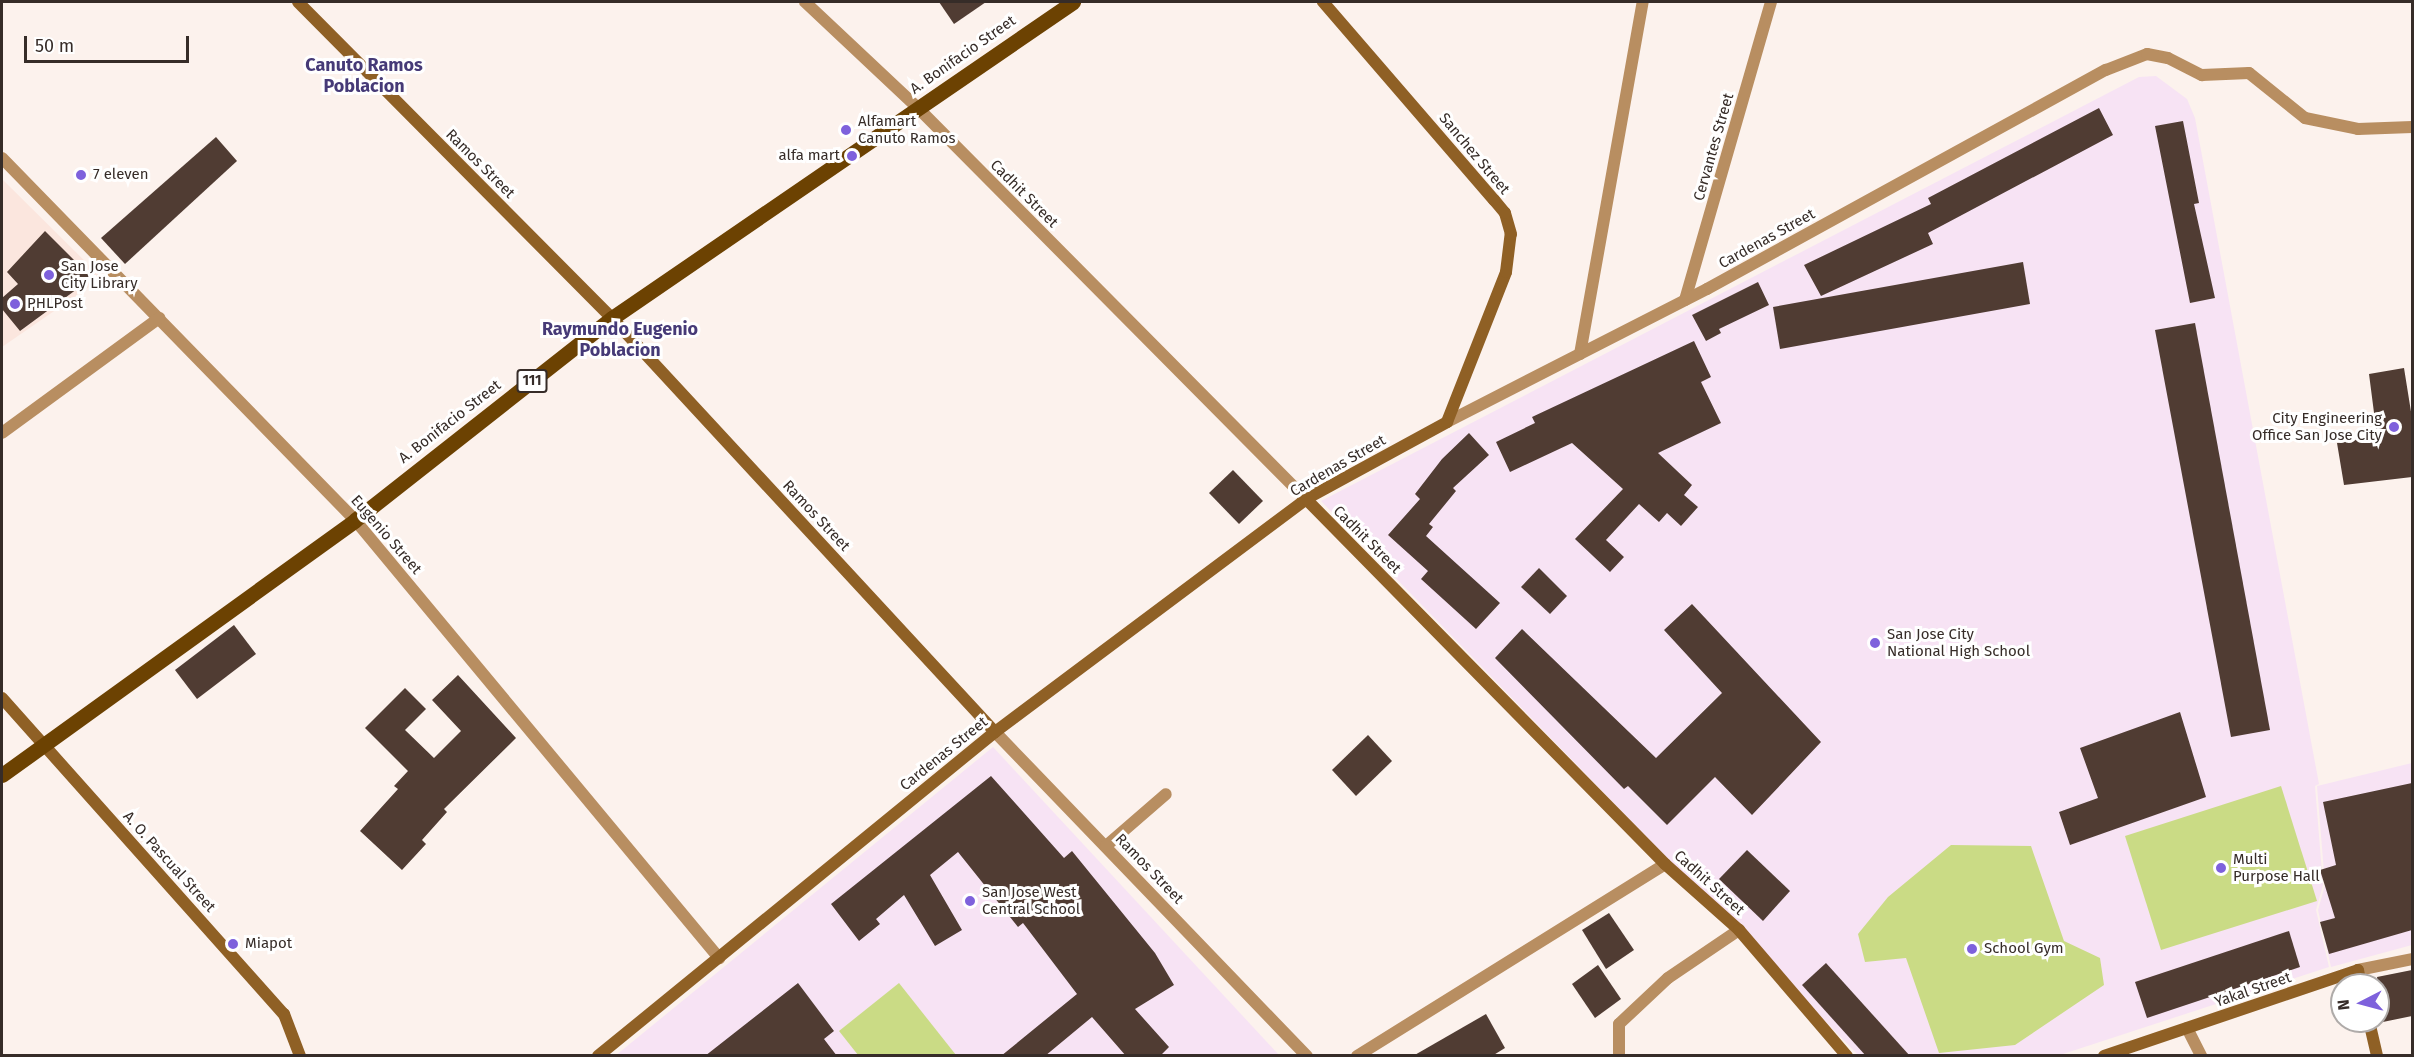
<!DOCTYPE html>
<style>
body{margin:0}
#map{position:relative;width:2414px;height:1057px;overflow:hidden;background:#fcf2ed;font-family:"Fira Sans",sans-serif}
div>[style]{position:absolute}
.built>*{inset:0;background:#fbe6de}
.education>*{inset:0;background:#f7e3f4}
.green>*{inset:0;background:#cadb85}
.building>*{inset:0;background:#503c33}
.street>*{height:12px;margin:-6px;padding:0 6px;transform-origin:6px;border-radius:6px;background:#b88e61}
.secondary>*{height:12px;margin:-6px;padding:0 6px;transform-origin:6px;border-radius:6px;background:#8f6025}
.primary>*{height:15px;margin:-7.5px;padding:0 7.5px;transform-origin:7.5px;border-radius:7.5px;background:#6c4202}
.dots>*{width:16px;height:16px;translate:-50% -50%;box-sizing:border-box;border:3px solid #fff;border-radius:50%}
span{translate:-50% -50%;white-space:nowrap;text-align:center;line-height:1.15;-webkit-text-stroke:6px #fff;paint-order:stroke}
.shield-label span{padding:2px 4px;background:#fff;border:2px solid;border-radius:4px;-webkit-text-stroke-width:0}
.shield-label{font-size:14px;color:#362c28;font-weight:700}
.street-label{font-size:15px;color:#362c28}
.poi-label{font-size:15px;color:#362c28}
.left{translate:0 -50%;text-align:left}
.right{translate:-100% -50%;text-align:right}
.quarter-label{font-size:18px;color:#463a77;font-weight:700}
.frame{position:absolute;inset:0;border:3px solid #362c28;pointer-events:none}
.north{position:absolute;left:2330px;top:973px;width:60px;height:60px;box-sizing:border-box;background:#fff;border:2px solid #afaba9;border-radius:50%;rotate:264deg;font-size:16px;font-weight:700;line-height:24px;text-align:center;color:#362c28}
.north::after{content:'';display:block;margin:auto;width:21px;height:27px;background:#7e61dc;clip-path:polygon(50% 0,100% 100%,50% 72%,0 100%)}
.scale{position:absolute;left:24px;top:36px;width:165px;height:27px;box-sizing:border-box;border:3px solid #362c28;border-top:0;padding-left:8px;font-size:18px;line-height:21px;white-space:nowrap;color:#362c28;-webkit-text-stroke:4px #fff;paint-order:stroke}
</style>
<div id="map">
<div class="built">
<i style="clip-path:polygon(2px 179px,102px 278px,2px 347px)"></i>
</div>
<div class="education">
<i style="clip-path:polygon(2156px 76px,2187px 99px,2195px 118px,2319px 784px,2315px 786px,2323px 885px,2316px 910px,2329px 967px,2060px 1055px,1858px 1055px,1321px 501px,2139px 77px)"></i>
<i style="clip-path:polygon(993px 747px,1279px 1055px,615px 1056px)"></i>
<i style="clip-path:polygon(2412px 763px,2412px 945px,2331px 967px,2318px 910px,2325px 885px,2317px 786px)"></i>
</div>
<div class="green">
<i style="clip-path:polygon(2281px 786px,2317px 901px,2161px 950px,2125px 836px)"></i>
<i style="clip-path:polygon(1951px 845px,2031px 846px,2064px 941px,2100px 958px,2104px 985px,2015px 1045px,1939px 1053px,1906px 958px,1865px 962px,1858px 934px,1888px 897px)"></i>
<i style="clip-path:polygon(899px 983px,956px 1055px,858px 1055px,839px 1031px)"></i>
</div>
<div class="building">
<i style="clip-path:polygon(939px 2px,986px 2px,954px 24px)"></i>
<i style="clip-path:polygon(2099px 108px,2113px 135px,1928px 233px,1933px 244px,1821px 296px,1804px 265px,1931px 204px,1928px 198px)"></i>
<i style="clip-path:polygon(2183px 121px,2199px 203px,2194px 204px,2215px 298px,2190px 303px,2155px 126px)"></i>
<i style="clip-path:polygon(216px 137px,237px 161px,125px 264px,101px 238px)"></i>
<i style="clip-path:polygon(45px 231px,92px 278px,20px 331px,2px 309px,2px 298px,18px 284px,7px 272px)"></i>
<i style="clip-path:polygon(2023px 262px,2030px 304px,1780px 349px,1773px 307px)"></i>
<i style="clip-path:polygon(1758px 282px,1769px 305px,1719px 329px,1721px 333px,1706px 341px,1692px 315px)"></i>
<i style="clip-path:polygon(2195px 323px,2270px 730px,2231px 737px,2155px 330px)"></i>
<i style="clip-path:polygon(1694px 341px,1711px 377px,1701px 382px,1721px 423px,1658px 453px,1692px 485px,1684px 495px,1698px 507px,1681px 526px,1667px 513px,1659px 522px,1639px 504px,1606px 540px,1624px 557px,1610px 572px,1575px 539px,1623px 489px,1572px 443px,1510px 472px,1496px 442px,1535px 423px,1532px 417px)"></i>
<i style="clip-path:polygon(2404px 368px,2412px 418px,2412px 477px,2344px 485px,2337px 443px,2377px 436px,2369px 374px)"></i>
<i style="clip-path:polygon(1469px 433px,1489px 455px,1453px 488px,1456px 491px,1429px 524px,1433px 527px,1426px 536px,1500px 603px,1476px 629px,1421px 579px,1428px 571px,1388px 535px,1420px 499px,1415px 494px,1442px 459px)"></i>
<i style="clip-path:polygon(1233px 470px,1263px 501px,1239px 524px,1209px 493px)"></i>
<i style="clip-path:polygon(1539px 568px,1567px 596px,1550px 614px,1521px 587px)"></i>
<i style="clip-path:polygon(1692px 604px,1821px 742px,1752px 815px,1715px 777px,1667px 825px,1628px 786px,1624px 789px,1495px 658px,1522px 629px,1656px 758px,1722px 693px,1664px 630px)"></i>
<i style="clip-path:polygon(234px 625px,256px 654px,197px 699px,175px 670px)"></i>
<i style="clip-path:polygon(458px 675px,516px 738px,444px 809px,447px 812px,422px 840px,426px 844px,402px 870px,360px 831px,398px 789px,394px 786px,408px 771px,365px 728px,405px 688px,426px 709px,405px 730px,434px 758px,461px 731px,432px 700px)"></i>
<i style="clip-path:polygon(2180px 712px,2206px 797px,2070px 845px,2059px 812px,2098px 798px,2080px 748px)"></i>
<i style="clip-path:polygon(1368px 735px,1392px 761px,1356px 796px,1332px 770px)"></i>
<i style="clip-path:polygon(991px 776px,1064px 858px,1072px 851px,1155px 953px,1174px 985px,1135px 1009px,1169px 1047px,1160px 1056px,1126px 1056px,1092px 1017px,1045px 1056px,1001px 1056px,1077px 994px,1023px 923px,1018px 927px,958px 852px,930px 875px,962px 930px,935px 946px,904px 895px,876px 919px,880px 924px,859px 941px,831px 904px)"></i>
<i style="clip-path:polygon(2412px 783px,2412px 930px,2329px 954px,2320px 922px,2335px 918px,2320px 870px,2336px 865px,2323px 802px)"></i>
<i style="clip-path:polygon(1747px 850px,1790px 891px,1763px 921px,1719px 879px)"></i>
<i style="clip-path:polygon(1609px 913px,1634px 950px,1606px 969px,1582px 930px)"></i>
<i style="clip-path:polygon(2289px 931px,2300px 967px,2147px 1018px,2135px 982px)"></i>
<i style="clip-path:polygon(1826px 963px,1910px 1056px,1866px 1056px,1802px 985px)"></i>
<i style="clip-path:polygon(1598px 965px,1621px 999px,1595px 1018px,1572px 984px)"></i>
<i style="clip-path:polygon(2412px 970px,2412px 1016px,2378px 1023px,2378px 1003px,2381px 1002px,2377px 977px)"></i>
<i style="clip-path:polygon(798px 983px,834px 1031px,824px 1039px,837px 1056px,705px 1056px)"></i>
<i style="clip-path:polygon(1486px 1014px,1505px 1048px,1492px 1056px,1413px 1056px)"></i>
</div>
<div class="street">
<i style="left:805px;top:2px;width:155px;rotate:43.2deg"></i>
<i style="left:918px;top:108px;width:551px;rotate:45.22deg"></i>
<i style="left:2px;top:158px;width:506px;rotate:45.72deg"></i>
<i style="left:355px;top:520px;width:570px;rotate:50.27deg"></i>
<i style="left:1685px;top:300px;width:310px;rotate:-73.9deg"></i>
<i style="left:1580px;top:354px;width:358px;rotate:-79.9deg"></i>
<i style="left:1447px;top:422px;width:292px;rotate:-27.1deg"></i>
<i style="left:1707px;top:289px;width:455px;rotate:-28.8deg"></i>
<i style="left:2106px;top:70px;width:44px;rotate:-21.3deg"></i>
<i style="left:2147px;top:54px;width:21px;rotate:11deg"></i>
<i style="left:2168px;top:58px;width:38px;rotate:27deg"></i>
<i style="left:2202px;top:75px;width:47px;rotate:-2.4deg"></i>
<i style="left:2249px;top:73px;width:72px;rotate:38.8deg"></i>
<i style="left:2305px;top:118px;width:54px;rotate:11.7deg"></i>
<i style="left:2358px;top:129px;width:54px;rotate:-2.1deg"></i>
<i style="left:2px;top:433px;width:195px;rotate:-36.2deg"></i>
<i style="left:995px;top:732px;width:450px;rotate:46.1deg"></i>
<i style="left:1106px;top:846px;width:79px;rotate:-40.9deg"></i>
<i style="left:2358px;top:970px;width:55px;rotate:-11.5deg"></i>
<i style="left:2187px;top:1028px;width:31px;rotate:63deg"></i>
<i style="left:1357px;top:1056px;width:363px;rotate:-31.9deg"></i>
<i style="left:1619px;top:1056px;width:32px;rotate:-90deg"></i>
<i style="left:1619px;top:1024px;width:67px;rotate:-43.2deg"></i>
<i style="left:1668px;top:978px;width:86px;rotate:-34.1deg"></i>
</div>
<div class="secondary">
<i style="left:298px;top:2px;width:445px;rotate:45.2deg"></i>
<i style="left:612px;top:318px;width:564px;rotate:47.23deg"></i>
<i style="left:1306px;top:499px;width:512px;rotate:45.47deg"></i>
<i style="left:1665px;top:864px;width:99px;rotate:41.7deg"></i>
<i style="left:1739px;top:930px;width:166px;rotate:49.4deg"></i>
<i style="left:2px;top:698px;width:424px;rotate:48.3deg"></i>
<i style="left:284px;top:1014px;width:45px;rotate:69.1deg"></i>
<i style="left:2369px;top:1021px;width:36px;rotate:77deg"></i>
<i style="left:598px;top:1056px;width:512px;rotate:-39.22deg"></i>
<i style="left:995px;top:732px;width:389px;rotate:-36.8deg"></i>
<i style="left:1306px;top:499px;width:161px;rotate:-28.6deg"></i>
<i style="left:1447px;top:422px;width:161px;rotate:-68.5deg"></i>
<i style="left:1506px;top:272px;width:38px;rotate:-83deg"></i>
<i style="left:1511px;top:234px;width:22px;rotate:-106deg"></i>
<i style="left:1505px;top:213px;width:17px;rotate:-130deg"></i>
<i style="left:1494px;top:200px;width:262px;rotate:-130.8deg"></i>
<i style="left:2104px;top:1056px;width:268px;rotate:-18.7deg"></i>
<i style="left:2358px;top:970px;width:15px;rotate:79deg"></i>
</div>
<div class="primary">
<i style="left:2px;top:775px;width:435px;rotate:-35.8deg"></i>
<i style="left:355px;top:520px;width:327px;rotate:-38.2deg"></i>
<i style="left:612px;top:318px;width:559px;rotate:-34.43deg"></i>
</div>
<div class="dots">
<i style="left:846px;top:130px;background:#7e61dc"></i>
<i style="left:852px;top:156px;background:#7e61dc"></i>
<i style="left:81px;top:175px;background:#7e61dc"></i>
<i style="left:49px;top:275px;background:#7e61dc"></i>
<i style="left:15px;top:304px;background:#7e61dc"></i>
<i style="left:2394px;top:427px;background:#7e61dc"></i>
<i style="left:1875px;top:643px;background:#7e61dc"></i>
<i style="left:2221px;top:868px;background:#7e61dc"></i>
<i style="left:970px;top:901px;background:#7e61dc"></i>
<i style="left:233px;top:944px;background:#7e61dc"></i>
<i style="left:1972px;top:949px;background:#7e61dc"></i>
</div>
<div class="shield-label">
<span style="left:532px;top:381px">111</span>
</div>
<div class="street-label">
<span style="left:963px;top:55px;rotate:-35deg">A. Bonifacio Street</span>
<span style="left:1714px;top:147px;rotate:-74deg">Cervantes Street</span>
<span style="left:1474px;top:154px;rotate:50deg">Sanchez Street</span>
<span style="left:480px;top:164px;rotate:45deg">Ramos Street</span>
<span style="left:1024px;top:194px;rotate:45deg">Cadhit Street</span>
<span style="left:1767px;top:239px;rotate:-29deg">Cardenas Street</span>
<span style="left:450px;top:422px;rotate:-38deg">A. Bonifacio Street</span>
<span style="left:1338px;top:466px;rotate:-30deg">Cardenas Street</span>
<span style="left:816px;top:516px;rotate:47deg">Ramos Street</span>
<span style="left:386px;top:535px;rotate:49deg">Eugenio Street</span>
<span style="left:1367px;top:540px;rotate:45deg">Cadhit Street</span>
<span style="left:944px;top:754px;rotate:-39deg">Cardenas Street</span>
<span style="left:169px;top:862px;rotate:48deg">A. O. Pascual Street</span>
<span style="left:1149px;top:869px;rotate:46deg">Ramos Street</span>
<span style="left:1709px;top:883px;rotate:42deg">Cadhit Street</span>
<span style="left:2253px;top:990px;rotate:-19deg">Yakal Street</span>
</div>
<div class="poi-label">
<span class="left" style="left:858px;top:130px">Alfamart<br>Canuto Ramos</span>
<span class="right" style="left:840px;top:156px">alfa mart</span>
<span class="left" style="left:93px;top:175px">7 eleven</span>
<span class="left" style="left:61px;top:275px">San Jose<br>City Library</span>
<span class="left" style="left:27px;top:304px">PHLPost</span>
<span class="right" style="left:2382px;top:427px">City Engineering<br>Office San Jose City</span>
<span class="left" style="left:1887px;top:643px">San Jose City<br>National High School</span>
<span class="left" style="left:2233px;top:868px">Multi<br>Purpose Hall</span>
<span class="left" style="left:982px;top:901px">San Jose West<br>Central School</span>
<span class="left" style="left:245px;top:944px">Miapot</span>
<span class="left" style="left:1984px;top:949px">School Gym</span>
</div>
<div class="quarter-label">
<span style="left:364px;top:76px">Canuto Ramos<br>Poblacion</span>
<span style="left:620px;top:340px">Raymundo Eugenio<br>Poblacion</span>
</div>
<div class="frame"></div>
<div class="north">N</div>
<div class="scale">50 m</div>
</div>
